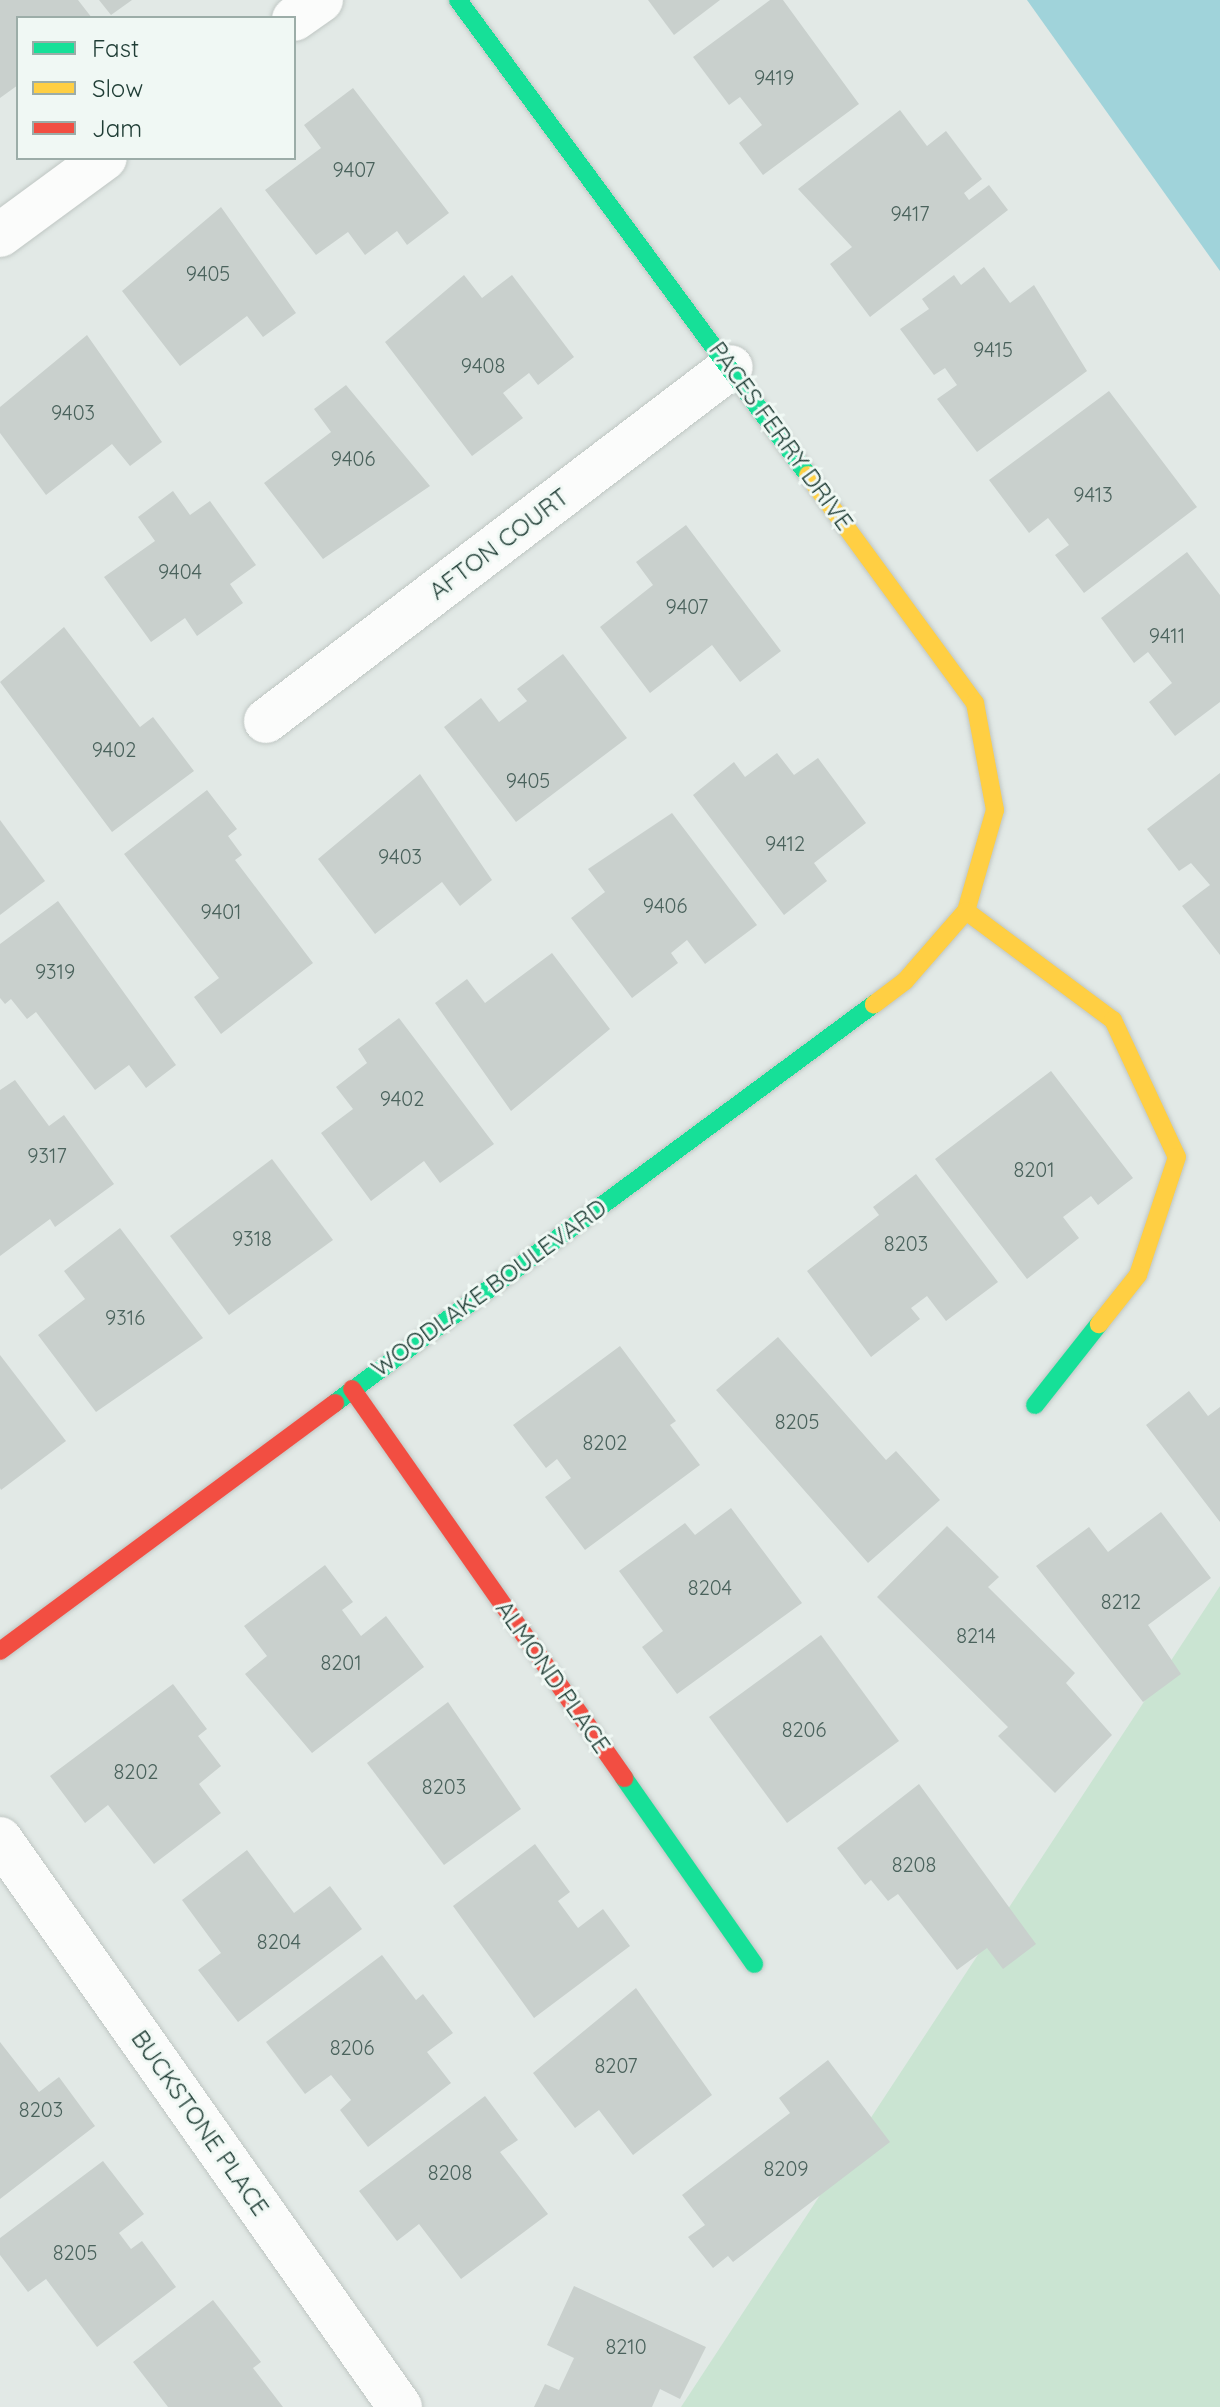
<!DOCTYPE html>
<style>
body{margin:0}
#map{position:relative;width:1220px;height:2407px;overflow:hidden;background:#e2e9e6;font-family:Quicksand,sans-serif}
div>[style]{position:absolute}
.green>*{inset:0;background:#cae4d2}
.water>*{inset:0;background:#a0d3da}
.building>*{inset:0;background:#c9d0cd}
.roads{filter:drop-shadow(0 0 2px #bfc6c3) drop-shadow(0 0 2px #bfc6c3)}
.street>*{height:44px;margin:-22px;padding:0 22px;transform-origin:22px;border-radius:22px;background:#fbfcfb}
.fast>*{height:18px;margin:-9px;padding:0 9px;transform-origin:9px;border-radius:9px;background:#16e098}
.slow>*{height:18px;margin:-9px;padding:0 9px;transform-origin:9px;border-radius:9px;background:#ffcf43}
.jam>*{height:18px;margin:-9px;padding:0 9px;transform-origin:9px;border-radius:9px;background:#f24e42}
span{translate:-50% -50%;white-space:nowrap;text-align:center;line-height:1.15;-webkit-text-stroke:6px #f0f8f4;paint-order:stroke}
.number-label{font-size:20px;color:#4a625c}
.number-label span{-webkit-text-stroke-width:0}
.street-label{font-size:24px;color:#1f3d35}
.legend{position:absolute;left:16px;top:16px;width:280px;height:144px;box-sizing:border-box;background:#f0f8f4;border:2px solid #9cada8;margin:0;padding:10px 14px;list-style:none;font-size:24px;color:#1f3d35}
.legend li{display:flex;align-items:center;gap:16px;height:40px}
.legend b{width:40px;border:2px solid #9cada8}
</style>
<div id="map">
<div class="green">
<i style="clip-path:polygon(1220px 1586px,1220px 2407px,681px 2407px)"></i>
</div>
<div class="water">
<i style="clip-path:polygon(1027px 0,1220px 0,1220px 271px)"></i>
</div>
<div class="building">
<i style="clip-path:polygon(0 0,78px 0,92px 18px,18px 18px,18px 85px,0 98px)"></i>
<i style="clip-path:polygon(99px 0,132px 0,111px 15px)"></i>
<i style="clip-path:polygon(648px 0,720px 0,674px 35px)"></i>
<i style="clip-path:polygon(770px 0,783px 0,859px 104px,763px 175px,739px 143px,762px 125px,740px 97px,729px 105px,693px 57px)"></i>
<i style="clip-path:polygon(353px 88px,449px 213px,407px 245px,397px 231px,365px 255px,348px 232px,316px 255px,265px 190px,321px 148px,304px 125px)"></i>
<i style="clip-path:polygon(900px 110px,927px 146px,946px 131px,982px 179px,964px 193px,969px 200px,989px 185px,1008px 210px,870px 317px,830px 264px,852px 247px,798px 189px)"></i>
<i style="clip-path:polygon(221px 207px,296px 313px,263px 337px,247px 316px,180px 366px,122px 291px)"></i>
<i style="clip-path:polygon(984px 267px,1010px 303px,1034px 285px,1087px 371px,977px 452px,937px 399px,957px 385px,945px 368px,934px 375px,900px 329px,929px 309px,922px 299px,954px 275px,961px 285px)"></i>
<i style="clip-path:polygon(464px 275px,482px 298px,512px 275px,574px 357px,538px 385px,529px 373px,503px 393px,523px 418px,472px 456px,385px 342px)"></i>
<i style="clip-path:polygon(87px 335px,162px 442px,130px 466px,112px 444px,46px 495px,0 433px,0 407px)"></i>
<i style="clip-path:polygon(346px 385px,430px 486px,323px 559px,264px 483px,331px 432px,314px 409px)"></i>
<i style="clip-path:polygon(1109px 391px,1197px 507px,1084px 593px,1055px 555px,1069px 545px,1048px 518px,1029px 533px,989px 480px)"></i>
<i style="clip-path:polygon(173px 491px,190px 515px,210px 501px,256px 565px,230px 584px,243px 603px,197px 636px,185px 618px,151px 642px,104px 577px,155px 541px,138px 517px)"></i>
<i style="clip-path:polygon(686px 525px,781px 651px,740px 682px,712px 645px,650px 693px,600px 627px,653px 585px,636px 562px)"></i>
<i style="clip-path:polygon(1187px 552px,1220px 595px,1220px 702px,1175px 736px,1149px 702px,1172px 683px,1148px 652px,1134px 663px,1101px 618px)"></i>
<i style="clip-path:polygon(64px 627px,140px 727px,153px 717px,194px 771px,112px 832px,0 682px)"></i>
<i style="clip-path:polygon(563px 654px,627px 738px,516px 822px,444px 727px,481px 698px,499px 722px,527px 701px,517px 689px)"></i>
<i style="clip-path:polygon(777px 753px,794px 775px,818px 758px,866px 823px,814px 863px,827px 881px,784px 915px,693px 795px,734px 762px,745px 777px)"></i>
<i style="clip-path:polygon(1220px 773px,1220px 955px,1182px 906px,1210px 885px,1191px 863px,1179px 871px,1147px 829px)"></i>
<i style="clip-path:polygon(420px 774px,492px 880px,460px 906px,442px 882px,375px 934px,318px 859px)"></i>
<i style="clip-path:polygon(207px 790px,237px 829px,228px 836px,242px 855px,235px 860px,313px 963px,221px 1034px,194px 997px,219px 978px,124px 854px)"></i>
<i style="clip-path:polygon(672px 813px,757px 925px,705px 964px,687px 940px,671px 953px,678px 963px,632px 998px,571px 918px,605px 892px,588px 869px)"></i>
<i style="clip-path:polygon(0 820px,45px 881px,0 915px)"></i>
<i style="clip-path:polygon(58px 901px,176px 1065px,146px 1088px,129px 1065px,95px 1090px,36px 1012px,27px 1019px,11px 999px,5px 1004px,0 998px,0 944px)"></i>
<i style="clip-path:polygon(552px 953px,610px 1029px,511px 1111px,435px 1003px,467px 979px,485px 1003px)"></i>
<i style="clip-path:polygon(399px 1018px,494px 1144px,440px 1183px,424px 1161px,371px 1201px,321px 1133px,353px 1109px,336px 1087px,367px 1063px,358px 1049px)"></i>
<i style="clip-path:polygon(1051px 1071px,1133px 1178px,1098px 1205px,1091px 1196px,1063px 1217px,1079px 1238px,1027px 1279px,935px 1159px)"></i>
<i style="clip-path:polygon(15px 1080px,49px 1126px,64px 1115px,114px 1184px,55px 1227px,50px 1219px,0 1256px,0 1090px)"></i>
<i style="clip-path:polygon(272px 1159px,333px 1240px,229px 1315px,170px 1236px)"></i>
<i style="clip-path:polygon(916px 1174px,998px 1282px,946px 1321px,927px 1296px,911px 1308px,920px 1319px,871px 1357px,807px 1271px,879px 1215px,873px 1207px)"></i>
<i style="clip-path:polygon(120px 1228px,203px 1338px,96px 1412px,38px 1335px,85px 1299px,64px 1271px)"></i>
<i style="clip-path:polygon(778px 1337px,886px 1460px,896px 1451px,940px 1500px,868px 1563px,716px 1390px)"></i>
<i style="clip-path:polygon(620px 1346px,676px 1421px,670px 1425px,700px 1465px,585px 1550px,545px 1497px,571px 1478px,557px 1459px,546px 1468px,513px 1425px)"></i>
<i style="clip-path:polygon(0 1355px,66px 1441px,1px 1490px,0 1488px)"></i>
<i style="clip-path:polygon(1189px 1391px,1208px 1416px,1220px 1407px,1220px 1522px,1146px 1425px)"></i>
<i style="clip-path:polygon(731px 1508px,802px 1603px,677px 1694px,642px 1647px,663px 1631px,619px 1571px,685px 1523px,695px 1535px)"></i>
<i style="clip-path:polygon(1161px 1512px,1211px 1578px,1148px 1625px,1181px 1674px,1143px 1702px,1036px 1566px,1089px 1527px,1108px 1552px)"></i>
<i style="clip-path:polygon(947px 1526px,999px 1577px,988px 1587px,1075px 1673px,1066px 1683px,1112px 1735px,1055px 1793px,998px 1736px,1008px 1727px,877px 1597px)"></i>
<i style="clip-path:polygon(325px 1565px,353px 1602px,342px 1610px,361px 1636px,386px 1616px,424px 1667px,312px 1753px,245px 1674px,267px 1656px,244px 1626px)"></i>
<i style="clip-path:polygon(821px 1635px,899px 1741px,787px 1823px,709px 1717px)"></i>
<i style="clip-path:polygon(173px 1684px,207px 1729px,198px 1736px,221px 1766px,199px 1784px,221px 1813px,154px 1864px,108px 1805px,85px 1823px,50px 1776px)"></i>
<i style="clip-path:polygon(448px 1702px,521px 1809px,444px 1865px,367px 1763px)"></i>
<i style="clip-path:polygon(919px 1784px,1036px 1944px,1003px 1969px,987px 1948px,957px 1970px,898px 1894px,888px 1901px,871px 1880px,865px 1885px,837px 1848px)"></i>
<i style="clip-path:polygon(535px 1844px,570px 1892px,558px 1901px,578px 1928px,603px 1909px,630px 1946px,534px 2018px,453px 1906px)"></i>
<i style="clip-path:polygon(247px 1850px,294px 1913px,330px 1886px,362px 1929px,238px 2022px,198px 1970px,221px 1953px,182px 1900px)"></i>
<i style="clip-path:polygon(382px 1955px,416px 2000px,423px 1994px,453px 2033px,427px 2052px,451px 2083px,368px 2147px,340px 2110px,351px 2100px,331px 2075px,305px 2094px,266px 2042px)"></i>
<i style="clip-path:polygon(636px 1988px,712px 2095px,633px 2155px,599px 2110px,575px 2128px,533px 2073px)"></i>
<i style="clip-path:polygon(0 2042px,39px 2092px,59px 2077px,95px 2126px,0 2199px)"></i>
<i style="clip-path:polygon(828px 2060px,890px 2142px,733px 2262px,728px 2256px,713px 2268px,688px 2237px,705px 2225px,682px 2195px,790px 2113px,779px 2098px)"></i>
<i style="clip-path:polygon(485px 2096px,518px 2140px,500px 2152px,548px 2214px,461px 2279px,419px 2224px,397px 2241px,359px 2191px)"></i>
<i style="clip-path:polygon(103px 2161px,144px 2214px,119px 2233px,131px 2249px,142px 2241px,176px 2287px,97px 2347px,46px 2279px,28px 2292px,0 2255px,0 2238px)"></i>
<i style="clip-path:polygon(574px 2286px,706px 2347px,680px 2399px,660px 2389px,652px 2407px,534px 2407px,545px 2384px,559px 2390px,574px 2358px,547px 2345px)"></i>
<i style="clip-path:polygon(213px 2300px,261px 2362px,253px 2368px,283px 2407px,168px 2407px,133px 2362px)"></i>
</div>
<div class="roads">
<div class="street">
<i style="left:294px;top:19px;width:33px;rotate:-35deg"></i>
<i style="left:0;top:235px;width:130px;rotate:-36.3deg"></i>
<i style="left:266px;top:721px;width:584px;rotate:-37.28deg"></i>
<i style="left:0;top:1839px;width:695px;rotate:54.85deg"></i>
</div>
<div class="fast">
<i style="left:458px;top:0;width:590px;rotate:53.62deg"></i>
<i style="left:335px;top:1403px;width:671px;rotate:-36.51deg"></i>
<i style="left:1035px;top:1405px;width:103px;rotate:-51.7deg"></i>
<i style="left:624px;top:1778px;width:227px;rotate:55deg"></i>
</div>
<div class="slow">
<i style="left:808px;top:475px;width:283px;rotate:53.8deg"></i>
<i style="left:975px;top:703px;width:109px;rotate:79.4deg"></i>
<i style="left:995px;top:810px;width:105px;rotate:106deg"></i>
<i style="left:966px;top:911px;width:93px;rotate:131.1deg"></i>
<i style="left:905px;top:981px;width:39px;rotate:143deg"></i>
<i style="left:966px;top:911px;width:183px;rotate:36.6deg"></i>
<i style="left:1113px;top:1020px;width:151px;rotate:65deg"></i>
<i style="left:1177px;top:1157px;width:124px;rotate:108.3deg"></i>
<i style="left:1138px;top:1275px;width:63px;rotate:128.5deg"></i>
</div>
<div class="jam">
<i style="left:352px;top:1389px;width:475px;rotate:55deg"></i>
<i style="left:0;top:1651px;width:417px;rotate:-36.5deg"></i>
</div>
</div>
<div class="number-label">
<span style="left:774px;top:77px">9419</span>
<span style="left:354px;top:169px">9407</span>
<span style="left:910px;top:213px">9417</span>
<span style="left:208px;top:273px">9405</span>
<span style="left:993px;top:349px">9415</span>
<span style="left:483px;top:365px">9408</span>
<span style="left:73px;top:412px">9403</span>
<span style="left:353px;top:458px">9406</span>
<span style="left:1093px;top:494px">9413</span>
<span style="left:180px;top:571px">9404</span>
<span style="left:687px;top:606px">9407</span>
<span style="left:1167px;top:635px">9411</span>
<span style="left:114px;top:749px">9402</span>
<span style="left:528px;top:780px">9405</span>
<span style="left:785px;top:843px">9412</span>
<span style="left:400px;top:856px">9403</span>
<span style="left:665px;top:905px">9406</span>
<span style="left:221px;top:911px">9401</span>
<span style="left:55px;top:971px">9319</span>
<span style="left:402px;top:1098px">9402</span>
<span style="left:47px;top:1155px">9317</span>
<span style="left:1034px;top:1169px">8201</span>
<span style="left:252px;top:1238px">9318</span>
<span style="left:906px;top:1243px">8203</span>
<span style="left:125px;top:1317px">9316</span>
<span style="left:797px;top:1421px">8205</span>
<span style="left:605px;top:1442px">8202</span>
<span style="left:710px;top:1587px">8204</span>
<span style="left:1121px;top:1601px">8212</span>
<span style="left:976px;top:1635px">8214</span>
<span style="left:341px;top:1662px">8201</span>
<span style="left:804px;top:1729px">8206</span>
<span style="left:136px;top:1771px">8202</span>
<span style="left:444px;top:1786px">8203</span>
<span style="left:914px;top:1864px">8208</span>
<span style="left:279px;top:1941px">8204</span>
<span style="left:352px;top:2047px">8206</span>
<span style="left:616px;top:2065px">8207</span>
<span style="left:41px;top:2109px">8203</span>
<span style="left:786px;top:2168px">8209</span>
<span style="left:450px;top:2172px">8208</span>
<span style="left:75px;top:2252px">8205</span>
<span style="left:626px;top:2346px">8210</span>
</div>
<div class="street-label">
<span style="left:781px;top:436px;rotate:54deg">PACES FERRY DRIVE</span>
<span style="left:499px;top:544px;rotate:-37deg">AFTON COURT</span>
<span style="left:489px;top:1288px;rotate:-36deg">WOODLAKE BOULEVARD</span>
<span style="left:553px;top:1677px;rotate:55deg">ALMOND PLACE</span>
<span style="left:200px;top:2123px;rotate:55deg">BUCKSTONE PLACE</span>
</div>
<ul class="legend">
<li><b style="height:10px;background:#16e098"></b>Fast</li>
<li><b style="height:10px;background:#ffcf43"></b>Slow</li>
<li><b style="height:10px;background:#f24e42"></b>Jam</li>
</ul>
</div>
